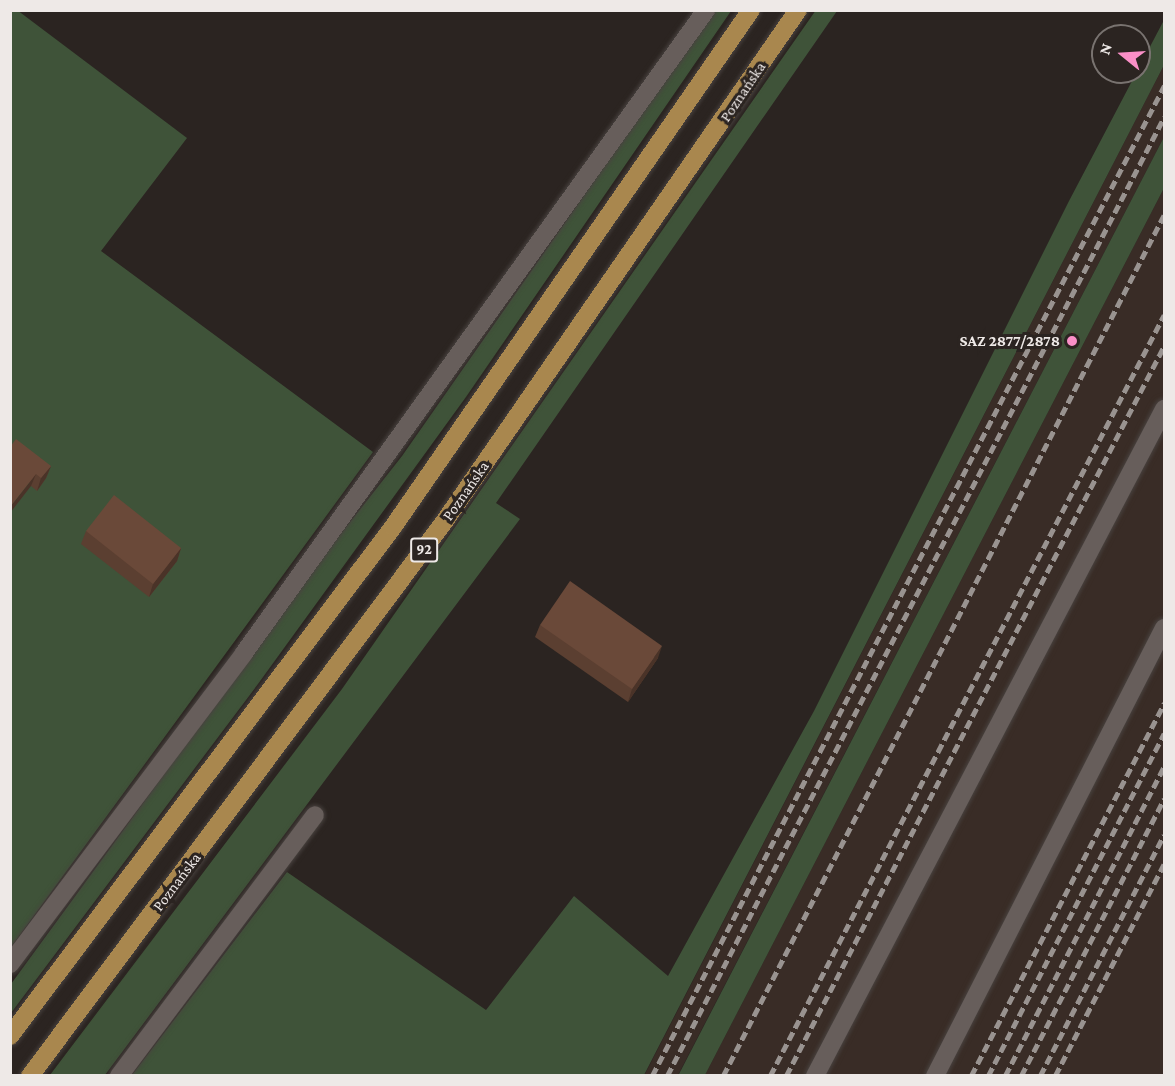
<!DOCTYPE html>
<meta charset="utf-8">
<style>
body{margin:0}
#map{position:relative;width:1175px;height:1086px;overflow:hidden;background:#2b2421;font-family:"Crimson Pro",serif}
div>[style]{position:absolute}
.built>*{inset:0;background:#392c26}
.green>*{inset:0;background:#3f5339}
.roads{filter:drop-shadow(0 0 2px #48423f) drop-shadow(0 0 2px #48423f)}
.minor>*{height:18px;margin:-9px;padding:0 9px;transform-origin:9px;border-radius:9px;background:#675e5b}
.major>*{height:18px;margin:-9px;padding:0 9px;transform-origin:9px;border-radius:9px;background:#a9874e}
.rail>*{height:4.5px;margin-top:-2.25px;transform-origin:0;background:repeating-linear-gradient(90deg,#999390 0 9px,transparent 0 13.5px)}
.wall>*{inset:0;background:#5b3f31}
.shaded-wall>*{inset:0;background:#4a3328}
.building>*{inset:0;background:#6a4939}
.dots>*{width:16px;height:16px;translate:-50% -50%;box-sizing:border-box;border:3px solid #2b2421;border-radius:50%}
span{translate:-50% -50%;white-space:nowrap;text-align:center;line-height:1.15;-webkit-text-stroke:6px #2b2421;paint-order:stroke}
.shield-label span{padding:2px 4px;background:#2b2421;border:2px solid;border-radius:4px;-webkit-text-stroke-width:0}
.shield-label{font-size:15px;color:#eee9e7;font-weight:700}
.street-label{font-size:16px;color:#eee9e7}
.poi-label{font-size:16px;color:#eee9e7;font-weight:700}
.right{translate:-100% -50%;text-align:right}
.frame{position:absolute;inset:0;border:12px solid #eee9e7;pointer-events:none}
.north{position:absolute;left:1091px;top:24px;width:60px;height:60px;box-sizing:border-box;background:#2b2421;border:2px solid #797370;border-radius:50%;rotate:288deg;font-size:16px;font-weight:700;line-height:24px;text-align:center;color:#eee9e7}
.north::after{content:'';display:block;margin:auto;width:21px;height:27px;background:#fa8fc7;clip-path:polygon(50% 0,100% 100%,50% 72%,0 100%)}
</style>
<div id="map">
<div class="built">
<i style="clip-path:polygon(1164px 65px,1164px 137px,678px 1075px,644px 1076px)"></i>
<i style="clip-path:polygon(1164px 188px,1164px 1075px,705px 1075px)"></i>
</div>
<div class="green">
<i style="clip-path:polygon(17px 10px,187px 138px,101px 251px,373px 452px,11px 947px,10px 11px)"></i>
<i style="clip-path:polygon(816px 10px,837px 11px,496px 503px,520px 519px,105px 1075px,50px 1075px,342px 689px)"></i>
<i style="clip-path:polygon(713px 11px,731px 11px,466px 397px,258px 684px,11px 1013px,11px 984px,325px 554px,402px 456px)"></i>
<i style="clip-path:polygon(1164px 20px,1164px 65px,644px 1075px,132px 1075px,287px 872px,486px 1010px,574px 896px,668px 976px,814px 711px,1069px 201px)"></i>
<i style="clip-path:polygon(1164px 137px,1164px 188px,705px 1075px,678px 1076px)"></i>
</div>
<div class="roads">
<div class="minor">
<i style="left:10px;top:964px;width:389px;rotate:-53deg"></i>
<i style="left:244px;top:653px;width:792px;rotate:-54.3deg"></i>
<i style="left:119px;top:1076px;width:326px;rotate:-53.1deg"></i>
<i style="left:815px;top:1076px;width:753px;rotate:-62.38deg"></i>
<i style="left:935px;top:1076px;width:503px;rotate:-62.93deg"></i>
</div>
<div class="major">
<i style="left:10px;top:1036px;width:637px;rotate:-53.04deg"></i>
<i style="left:393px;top:527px;width:629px;rotate:-55.3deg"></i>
<i style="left:30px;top:1076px;width:692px;rotate:-53.23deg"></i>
<i style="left:444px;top:522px;width:622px;rotate:-55.34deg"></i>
</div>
</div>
<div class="rail">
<i style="left:652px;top:1076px;width:1115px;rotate:-62.65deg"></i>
<i style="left:667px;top:1076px;width:1080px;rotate:-62.6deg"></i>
<i style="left:723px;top:1076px;width:967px;rotate:-62.88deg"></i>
<i style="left:770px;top:1076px;width:857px;rotate:-62.63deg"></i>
<i style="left:786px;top:1076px;width:822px;rotate:-62.62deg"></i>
<i style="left:971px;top:1076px;width:420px;rotate:-62.6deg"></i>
<i style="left:988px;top:1076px;width:385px;rotate:-62.8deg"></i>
<i style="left:1005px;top:1076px;width:348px;rotate:-62.8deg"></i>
<i style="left:1021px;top:1076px;width:312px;rotate:-62.7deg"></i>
<i style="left:1040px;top:1076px;width:271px;rotate:-62.8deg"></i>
<i style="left:1055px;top:1076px;width:238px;rotate:-62.8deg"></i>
</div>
<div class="wall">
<i style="clip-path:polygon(1068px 339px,1077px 339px,1073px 346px,1067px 343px)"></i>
<i style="clip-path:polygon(10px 447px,51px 466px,46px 478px,37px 491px,31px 486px)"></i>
<i style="clip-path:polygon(86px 531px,181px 548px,177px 561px,149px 597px,81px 544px)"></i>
<i style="clip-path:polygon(540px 625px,658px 658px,628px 702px,535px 637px)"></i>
</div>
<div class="shaded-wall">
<i style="clip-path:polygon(51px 466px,46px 478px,37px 491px,41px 478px)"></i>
<i style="clip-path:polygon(36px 474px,31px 486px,10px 513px,10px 507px)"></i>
<i style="clip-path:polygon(181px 548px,177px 561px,149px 597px,153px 584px)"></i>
<i style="clip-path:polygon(662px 646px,658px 658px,628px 702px,632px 689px)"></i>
</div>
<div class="building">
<i style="clip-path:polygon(1072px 332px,1078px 335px,1075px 342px,1068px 339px)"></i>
<i style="clip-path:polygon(16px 439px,51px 466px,41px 478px,36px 474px,10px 507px,10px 447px)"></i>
<i style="clip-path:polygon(114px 495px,181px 548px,153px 584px,86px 531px)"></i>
<i style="clip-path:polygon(570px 581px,662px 646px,632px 689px,540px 625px)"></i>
</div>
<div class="dots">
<i style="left:1072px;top:341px;background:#fa8fc7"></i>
</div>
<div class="shield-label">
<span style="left:424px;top:550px">92</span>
</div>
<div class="street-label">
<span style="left:743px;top:92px;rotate:-56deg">Poznańska</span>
<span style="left:466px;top:491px;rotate:-55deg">Poznańska</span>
<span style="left:177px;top:882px;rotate:-53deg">Poznańska</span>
</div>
<div class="poi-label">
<span class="right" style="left:1060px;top:341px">SAZ 2877/2878</span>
</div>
<div class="frame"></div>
<div class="north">N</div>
</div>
